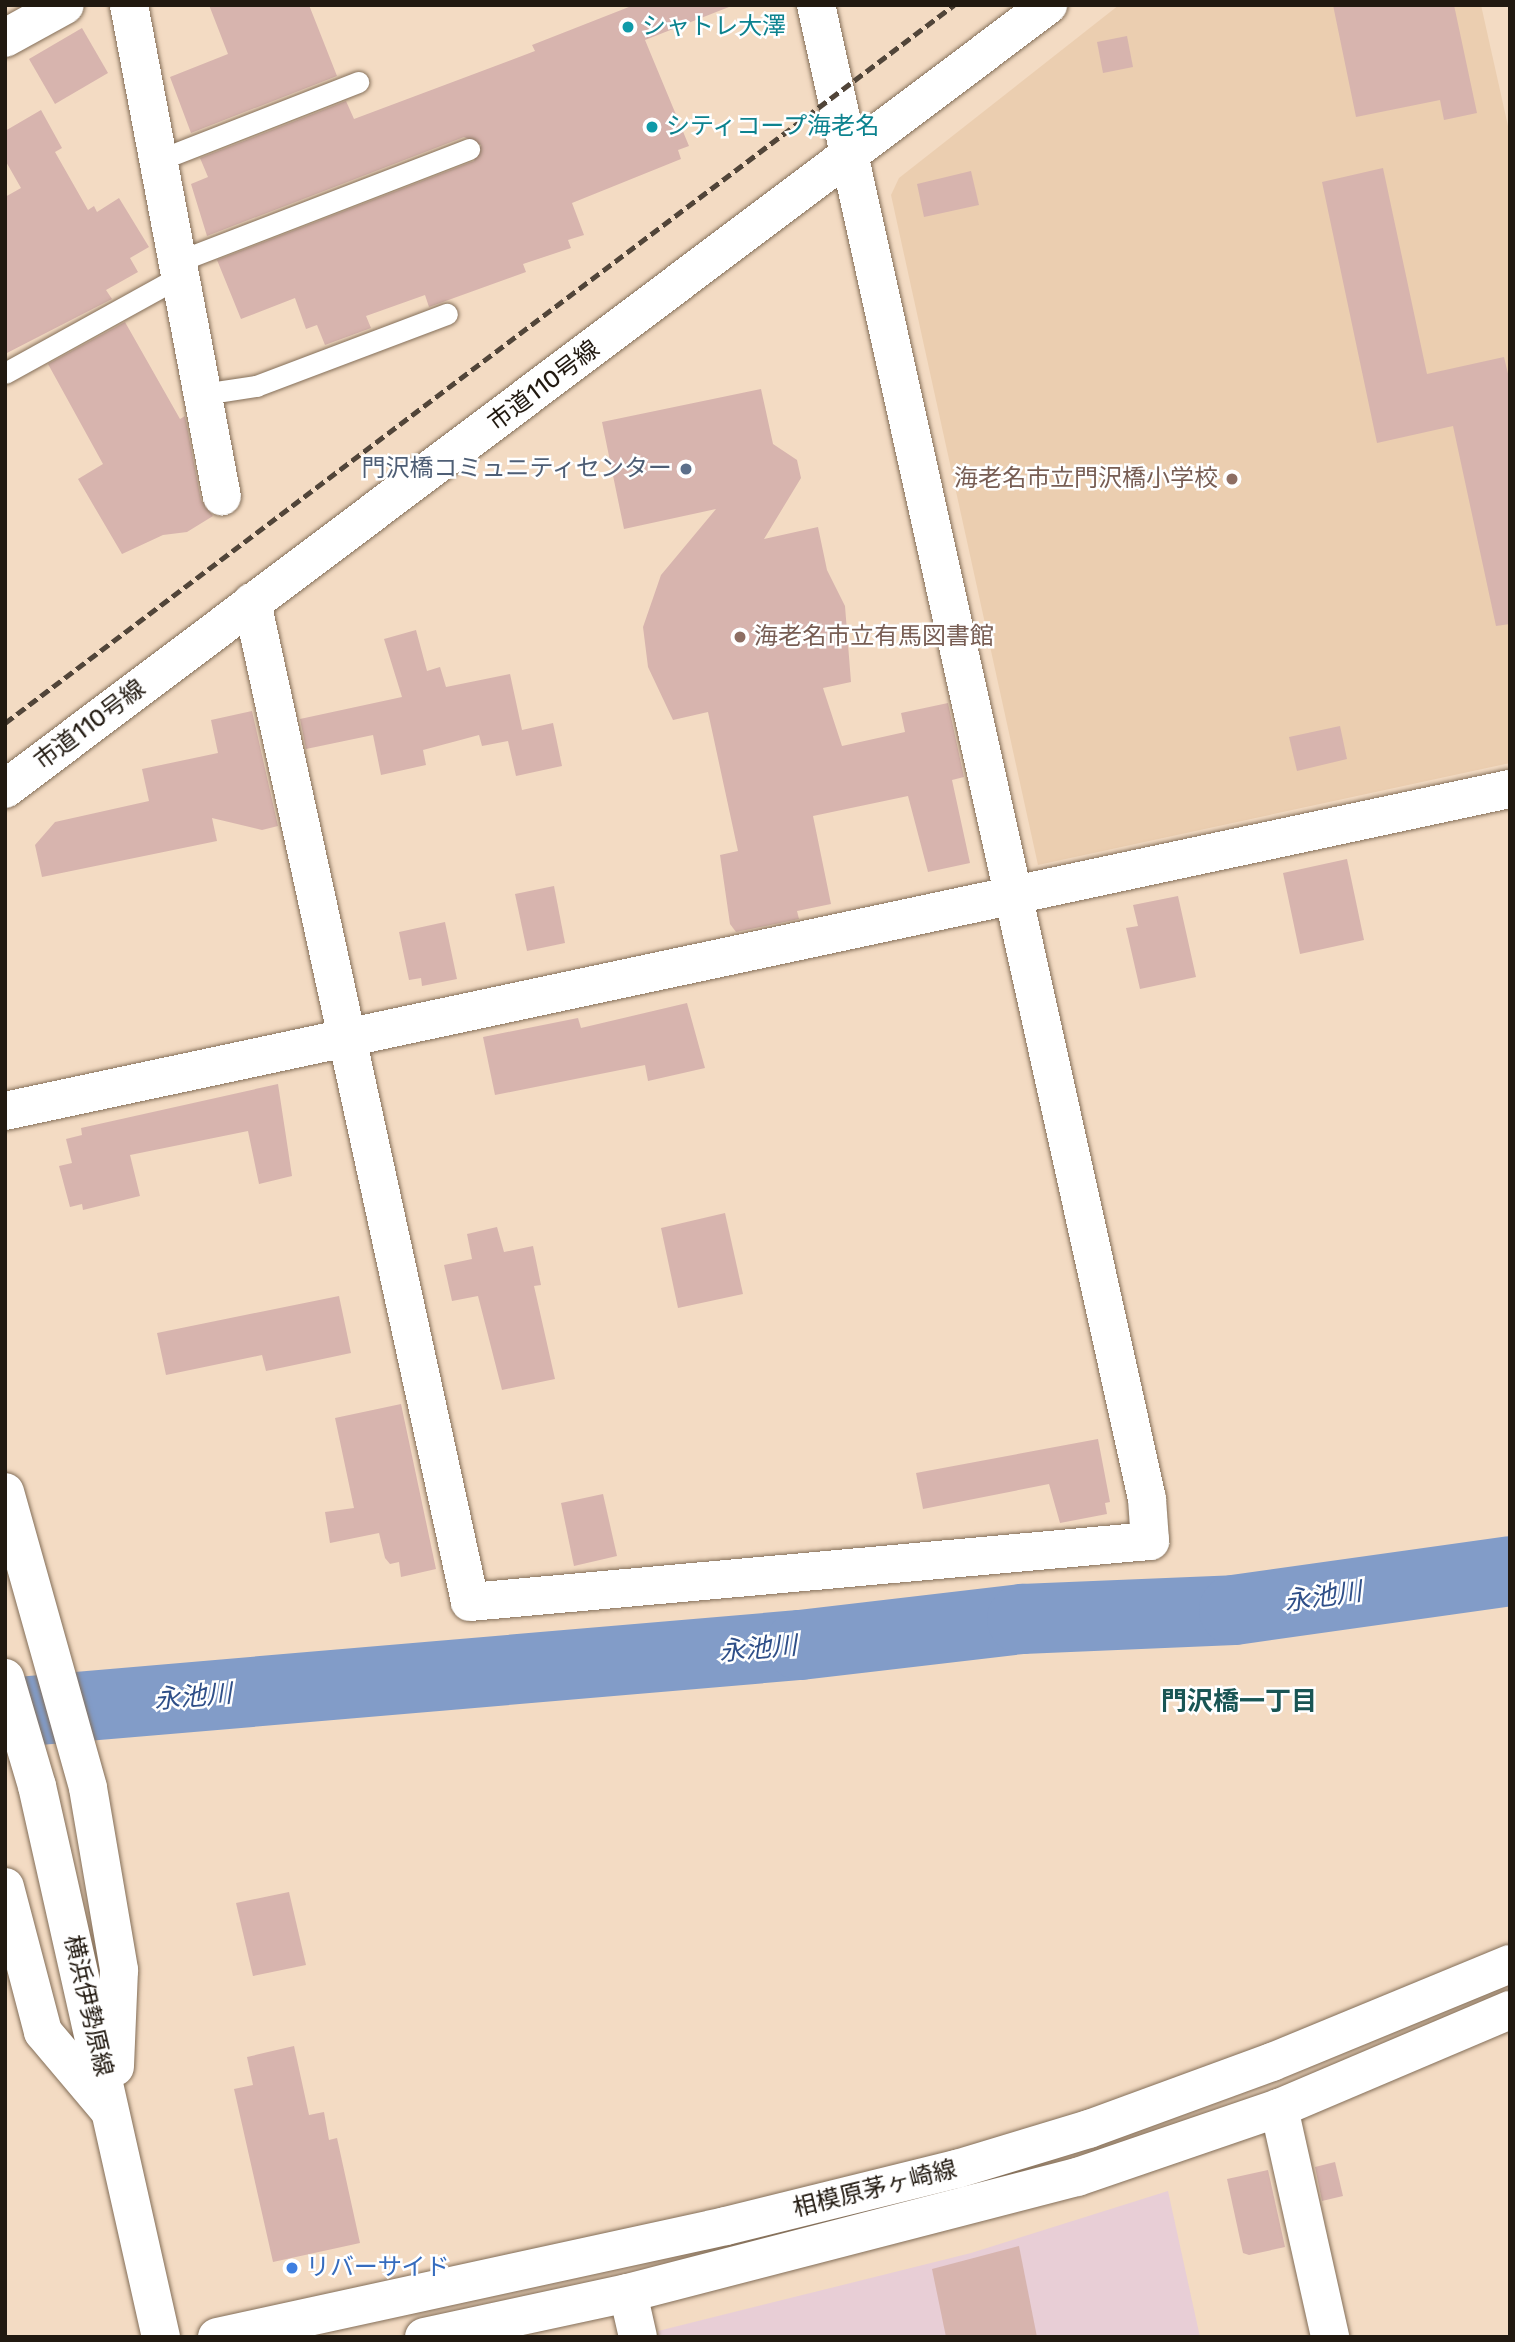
<!DOCTYPE html>
<meta charset="utf-8">
<style>
body{margin:0}
#map{position:relative;width:1515px;height:2342px;overflow:hidden;background:#f3dbc3;font-family:Rubik,"Noto Sans JP",sans-serif}
div>[style]{position:absolute}
.built>*{inset:0;background:#ebceb0}
.industrial>*{inset:0;background:#e8ced6}
.river>*{height:70px;margin:-35px;padding:0 35px;transform-origin:35px;border-radius:35px;background:#829cc8}
.building>*{inset:0;background:#d7b4ae}
.roads{filter:drop-shadow(0 0 2px #836e58) drop-shadow(0 0 2px #836e58)}
.lane>*{height:21px;margin:-10.5px;padding:0 10.5px;transform-origin:10.5px;border-radius:10.5px;background:#fff}
.street>*{height:38px;margin:-19px;padding:0 19px;transform-origin:19px;border-radius:19px;background:#fff}
.secondary>*{height:38px;margin:-19px;padding:0 19px;transform-origin:19px;border-radius:19px;background:#fff}
.primary>*{height:38px;margin:-19px;padding:0 19px;transform-origin:19px;border-radius:19px;background:#fff}
.rail>*{height:5px;margin-top:-2.5px;transform-origin:0;background:repeating-linear-gradient(90deg,#514539 0 10px,transparent 0 15px)}
.dots>*{width:19px;height:19px;translate:-50% -50%;box-sizing:border-box;border:4px solid #fff;border-radius:50%}
span{translate:-50% -50%;white-space:nowrap;text-align:center;line-height:1.15;-webkit-text-stroke:5px #fff;paint-order:stroke}
.culture-label{font-size:24px;color:#0d838f}
.left{translate:0 -50%;text-align:left}
.street-label{font-size:24px;color:#211910}
.service-label{font-size:24px;color:#4e5e75}
.right{translate:-100% -50%;text-align:right}
.education-label{font-size:24px;color:#785e54}
.shop-label{font-size:24px;color:#366cbe}
.water-label{font-size:26px;color:#2f4f88;font-style:italic}
.neighbourhood-label{font-size:26px;color:#195554;font-weight:700}
.frame{position:absolute;inset:0;border:7px solid #211910;pointer-events:none}
</style>
<div id="map">
<div class="built">
<i style="clip-path:polygon(1119px 5px,1481px 5px,1510px 135px,1510px 763px,1038px 865px,891px 195px,899px 178px)"></i>
</div>
<div class="industrial">
<i style="clip-path:polygon(1168px 2191px,1200px 2337px,659px 2337px,658px 2331px,971px 2253px)"></i>
</div>
<div class="river">
<i style="left:5px;top:1713px;width:798px;rotate:-4.89deg"></i>
<i style="left:800px;top:1645px;width:224px;rotate:-6.7deg"></i>
<i style="left:1022px;top:1619px;width:212px;rotate:-2.4deg"></i>
<i style="left:1234px;top:1610px;width:279px;rotate:-8deg"></i>
</div>
<div class="building">
<i style="clip-path:polygon(209px 5px,309px 5px,337px 76px,191px 133px,170px 77px,228px 54px)"></i>
<i style="clip-path:polygon(634px 5px,729px 7px,645px 40px,689px 146px,678px 150px,681px 159px,572px 203px,584px 235px,568px 240px,571px 248px,523px 264px,526px 272px,429px 307px,425px 295px,366px 316px,371px 328px,325px 345px,317px 325px,306px 329px,295px 298px,241px 319px,217px 260px,474px 161px,481px 145px,464px 137px,207px 236px,191px 184px,208px 177px,200px 158px,346px 101px,354px 119px,535px 51px,532px 45px)"></i>
<i style="clip-path:polygon(1333px 5px,1454px 5px,1477px 113px,1444px 120px,1440px 100px,1356px 117px)"></i>
<i style="clip-path:polygon(82px 28px,108px 73px,55px 104px,29px 59px)"></i>
<i style="clip-path:polygon(1127px 36px,1133px 67px,1103px 73px,1097px 42px)"></i>
<i style="clip-path:polygon(41px 110px,62px 148px,55px 152px,88px 210px,94px 206px,97px 212px,119px 198px,149px 247px,130px 258px,138px 272px,106px 290px,112px 299px,5px 354px,5px 197px,21px 188px,5px 160px,5px 131px)"></i>
<i style="clip-path:polygon(1383px 168px,1427px 374px,1504px 357px,1510px 382px,1510px 624px,1496px 626px,1453px 426px,1377px 443px,1322px 182px)"></i>
<i style="clip-path:polygon(971px 171px,979px 205px,924px 217px,917px 184px)"></i>
<i style="clip-path:polygon(125px 322px,180px 419px,185px 416px,201px 500px,213px 516px,187px 532px,163px 535px,122px 554px,78px 479px,103px 464px,48px 364px)"></i>
<i style="clip-path:polygon(761px 389px,773px 444px,797px 460px,801px 478px,764px 539px,818px 527px,827px 570px,845px 606px,851px 682px,823px 688px,842px 746px,905px 732px,901px 713px,948px 703px,964px 777px,952px 780px,970px 863px,928px 872px,908px 796px,813px 816px,831px 904px,797px 911px,799px 919px,736px 932px,730px 924px,720px 855px,738px 851px,708px 712px,673px 720px,648px 667px,643px 627px,661px 575px,716px 509px,624px 529px,602px 422px)"></i>
<i style="clip-path:polygon(416px 630px,427px 671px,440px 667px,446px 687px,510px 674px,522px 730px,553px 723px,562px 766px,516px 776px,508px 741px,482px 746px,479px 735px,423px 750px,426px 765px,381px 775px,373px 735px,306px 749px,300px 719px,402px 697px,384px 639px)"></i>
<i style="clip-path:polygon(252px 711px,278px 826px,262px 830px,212px 818px,217px 841px,42px 877px,35px 845px,55px 822px,149px 801px,142px 769px,218px 753px,211px 720px)"></i>
<i style="clip-path:polygon(1340px 726px,1347px 759px,1297px 771px,1289px 737px)"></i>
<i style="clip-path:polygon(1347px 859px,1364px 940px,1300px 954px,1283px 873px)"></i>
<i style="clip-path:polygon(554px 886px,565px 943px,527px 951px,515px 894px)"></i>
<i style="clip-path:polygon(1178px 896px,1196px 977px,1140px 989px,1126px 928px,1138px 926px,1133px 905px)"></i>
<i style="clip-path:polygon(445px 922px,457px 979px,422px 986px,421px 978px,409px 980px,399px 932px)"></i>
<i style="clip-path:polygon(687px 1003px,705px 1068px,648px 1081px,645px 1065px,495px 1095px,483px 1037px,578px 1018px,581px 1028px)"></i>
<i style="clip-path:polygon(278px 1084px,292px 1176px,259px 1184px,248px 1131px,130px 1155px,140px 1196px,83px 1210px,82px 1204px,70px 1207px,59px 1166px,72px 1163px,66px 1139px,82px 1135px,81px 1128px)"></i>
<i style="clip-path:polygon(725px 1213px,743px 1294px,678px 1308px,661px 1228px)"></i>
<i style="clip-path:polygon(497px 1227px,504px 1252px,533px 1246px,541px 1285px,534px 1286px,555px 1379px,502px 1390px,478px 1296px,452px 1301px,444px 1265px,472px 1259px,467px 1234px)"></i>
<i style="clip-path:polygon(339px 1296px,351px 1353px,266px 1371px,262px 1355px,166px 1375px,157px 1333px)"></i>
<i style="clip-path:polygon(401px 1404px,436px 1569px,401px 1577px,399px 1562px,390px 1564px,385px 1558px,379px 1533px,330px 1543px,325px 1512px,354px 1508px,335px 1418px)"></i>
<i style="clip-path:polygon(1098px 1439px,1110px 1502px,1105px 1503px,1107px 1514px,1060px 1523px,1049px 1484px,923px 1509px,916px 1473px)"></i>
<i style="clip-path:polygon(603px 1494px,617px 1556px,574px 1566px,561px 1503px)"></i>
<i style="clip-path:polygon(289px 1892px,306px 1965px,253px 1976px,236px 1903px)"></i>
<i style="clip-path:polygon(294px 2046px,309px 2115px,324px 2112px,329px 2140px,337px 2138px,360px 2243px,273px 2262px,234px 2089px,253px 2085px,247px 2057px)"></i>
<i style="clip-path:polygon(1335px 2162px,1343px 2196px,1322px 2201px,1315px 2167px)"></i>
<i style="clip-path:polygon(1268px 2170px,1285px 2247px,1249px 2255px,1243px 2253px,1227px 2179px)"></i>
<i style="clip-path:polygon(1019px 2246px,1037px 2337px,946px 2337px,932px 2269px)"></i>
</div>
<div class="roads">
<div class="lane">
<i style="left:159px;top:160px;width:214px;rotate:-21.4deg"></i>
<i style="left:179px;top:261px;width:311px;rotate:-21.1deg"></i>
<i style="left:5px;top:373px;width:201px;rotate:-28.9deg"></i>
<i style="left:203px;top:394px;width:54px;rotate:-8.6deg"></i>
<i style="left:256px;top:386px;width:204px;rotate:-20.7deg"></i>
</div>
<div class="street">
<i style="left:129px;top:5px;width:500px;rotate:79.3deg"></i>
<i style="left:5px;top:38px;width:68px;rotate:-28.8deg"></i>
<i style="left:252px;top:602px;width:1023px;rotate:77.7deg"></i>
<i style="left:470px;top:1602px;width:683px;rotate:-5.13deg"></i>
<i style="left:1150px;top:1541px;width:42px;rotate:-94.1deg"></i>
<i style="left:1147px;top:1499px;width:1530px;rotate:-102.49deg"></i>
<i style="left:5px;top:1111px;width:1539px;rotate:-12.08deg"></i>
<i style="left:1279px;top:2108px;width:235px;rotate:77.4deg"></i>
<i style="left:628px;top:2293px;width:45px;rotate:77.2deg"></i>
</div>
<div class="secondary">
<i style="left:5px;top:789px;width:1305px;rotate:-36.93deg"></i>
</div>
<div class="primary">
<i style="left:5px;top:1492px;width:307px;rotate:74.3deg"></i>
<i style="left:88px;top:1788px;width:185px;rotate:80.3deg"></i>
<i style="left:119px;top:1970px;width:97px;rotate:92.4deg"></i>
<i style="left:5px;top:1678px;width:113px;rotate:73.5deg"></i>
<i style="left:37px;top:1786px;width:565px;rotate:77.32deg"></i>
<i style="left:5px;top:1887px;width:150px;rotate:75.3deg"></i>
<i style="left:43px;top:2032px;width:101px;rotate:49.8deg"></i>
<i style="left:217px;top:2337px;width:521px;rotate:-12.3deg"></i>
<i style="left:726px;top:2226px;width:238px;rotate:-13.9deg"></i>
<i style="left:957px;top:2169px;width:138px;rotate:-16.9deg"></i>
<i style="left:1089px;top:2129px;width:195px;rotate:-20.1deg"></i>
<i style="left:1272px;top:2062px;width:257px;rotate:-22.4deg"></i>
<i style="left:424px;top:2337px;width:209px;rotate:-12.2deg"></i>
<i style="left:628px;top:2293px;width:464px;rotate:-14.5deg"></i>
<i style="left:1077px;top:2177px;width:213px;rotate:-18.9deg"></i>
<i style="left:1279px;top:2108px;width:251px;rotate:-23deg"></i>
</div>
</div>
<div class="rail">
<i style="left:5px;top:723px;width:1190px;rotate:-37.11deg"></i>
</div>
<div class="dots">
<i style="left:628px;top:27px;background:#0f9aa8"></i>
<i style="left:652px;top:127px;background:#0f9aa8"></i>
<i style="left:686px;top:469px;background:#5c6f8a"></i>
<i style="left:1232px;top:479px;background:#8d6e63"></i>
<i style="left:740px;top:637px;background:#8d6e63"></i>
<i style="left:292px;top:2268px;background:#3f7fe0"></i>
</div>
<div class="culture-label">
<span class="left" style="left:642px;top:27px">シャトレ大澤</span>
<span class="left" style="left:666px;top:127px">シティコープ海老名</span>
</div>
<div class="street-label">
<span style="left:544px;top:386px;rotate:-37deg">市道110号線</span>
<span style="left:90px;top:725px;rotate:-37deg">市道110号線</span>
<span style="left:88px;top:2006px;rotate:77deg">横浜伊勢原線</span>
<span style="left:875px;top:2189px;rotate:-14deg">相模原茅ヶ崎線</span>
</div>
<div class="service-label">
<span class="right" style="left:672px;top:469px">門沢橋コミュニティセンター</span>
</div>
<div class="education-label">
<span class="right" style="left:1218px;top:479px">海老名市立門沢橋小学校</span>
<span class="left" style="left:754px;top:637px">海老名市立有馬図書館</span>
</div>
<div class="shop-label">
<span class="left" style="left:306px;top:2268px">リバーサイド</span>
</div>
<div class="water-label">
<span style="left:1323px;top:1597px;rotate:-8deg">永池川</span>
<span style="left:758px;top:1649px;rotate:-5deg">永池川</span>
<span style="left:193px;top:1697px;rotate:-5deg">永池川</span>
</div>
<div class="neighbourhood-label">
<span style="left:1239px;top:1702px">門沢橋一丁目</span>
</div>
<div class="frame"></div>
</div>
